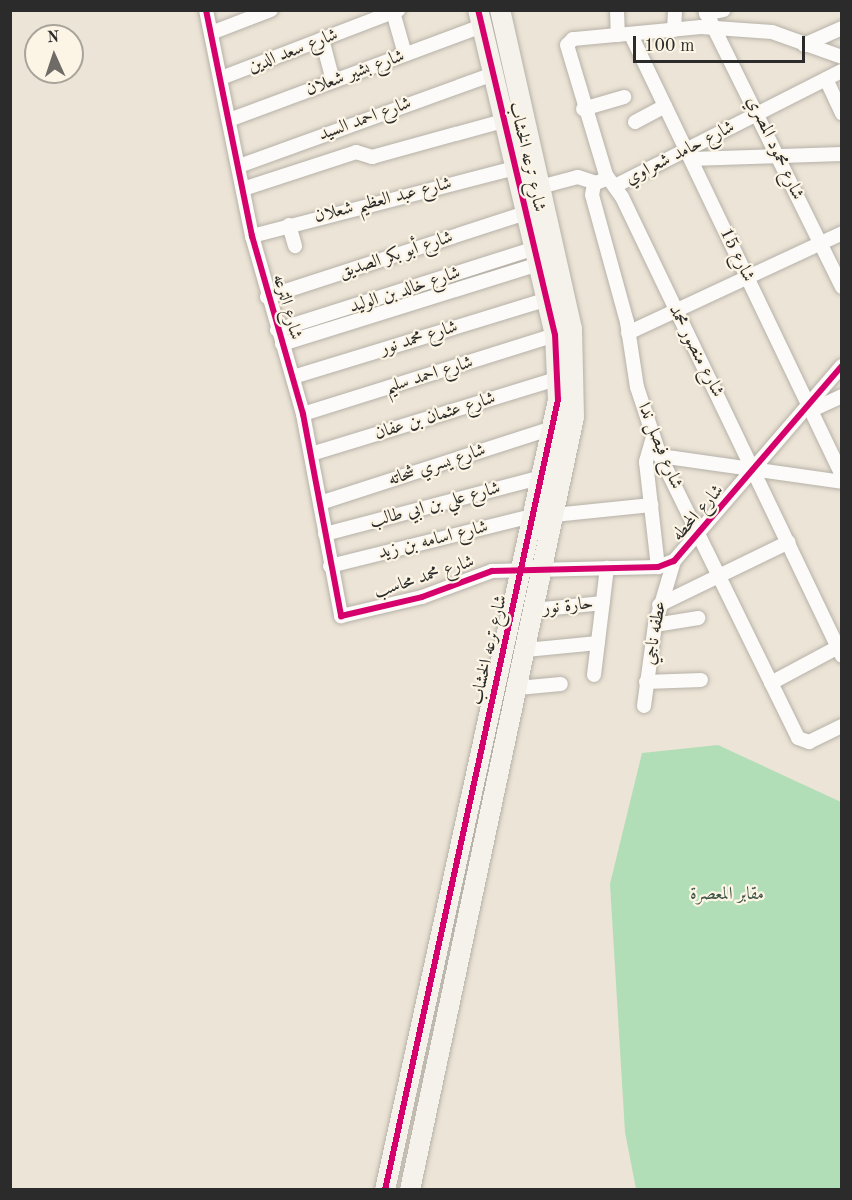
<!DOCTYPE html>
<meta charset="utf-8">
<style>
body{margin:0}
#map{position:relative;width:852px;height:1200px;overflow:hidden;background:#ece4d6;font-family:"Old Standard TT",Amiri,serif}
div>[style]{position:absolute}
.green>*{inset:0;background:#b1deb7}
.roads{filter:drop-shadow(0 0 2px #b6b1a8) drop-shadow(0 0 2px #b6b1a8)}
.street>*{height:14px;margin:-7px;padding:0 7px;transform-origin:7px;border-radius:7px;background:#fcfbf9}
.secondary>*{height:20px;margin:-10px;padding:0 10px;transform-origin:10px;border-radius:10px;background:#f5f2eb}
.cycleway>*{height:6px;margin:-3px;padding:0 3px;transform-origin:3px;border-radius:3px;background:#d6006c}
span{translate:-50% -50%;white-space:nowrap;text-align:center;line-height:1.15;-webkit-text-stroke:4.5px #fcf5e5;paint-order:stroke}
.street-label{font-size:18px;color:#2b2b2b}
.park-label{font-size:18px;color:#405648}
.frame{position:absolute;inset:0;border:12px solid #2b2b2b;pointer-events:none}
.north{position:absolute;left:24px;top:24px;width:60px;height:60px;box-sizing:border-box;background:#fcf5e5;border:2px solid #a8a49b;border-radius:50%;rotate:357deg;font-size:16px;font-weight:700;line-height:24px;text-align:center;color:#2b2b2b}
.north::after{content:'';display:block;margin:auto;width:21px;height:27px;background:#6f6c67;clip-path:polygon(50% 0,100% 100%,50% 72%,0 100%)}
.scale{position:absolute;left:633px;top:36px;width:172px;height:27px;box-sizing:border-box;border:3px solid #2b2b2b;border-top:0;padding-left:8px;font-size:18px;line-height:21px;white-space:nowrap;color:#2b2b2b;-webkit-text-stroke:4px #fcf5e5;paint-order:stroke}
</style>
<div id="map">
<div class="green">
<i style="clip-path:polygon(718px 745px,841px 802px,841px 1189px,636px 1189px,625px 1132px,610px 884px,642px 753px)"></i>
</div>
<div class="roads">
<div class="street">
<i style="left:206px;top:10px;width:231px;rotate:78.5deg"></i>
<i style="left:252px;top:236px;width:185px;rotate:74deg"></i>
<i style="left:303px;top:414px;width:206px;rotate:79.3deg"></i>
<i style="left:341px;top:616px;width:83px;rotate:-13.2deg"></i>
<i style="left:422px;top:597px;width:75px;rotate:-20.4deg"></i>
<i style="left:492px;top:571px;width:166px;rotate:-1.4deg"></i>
<i style="left:658px;top:567px;width:17px;rotate:-21deg"></i>
<i style="left:674px;top:561px;width:257px;rotate:-49.3deg"></i>
<i style="left:617px;top:10px;width:25px;rotate:88deg"></i>
<i style="left:705px;top:10px;width:309px;rotate:63.7deg"></i>
<i style="left:393px;top:12px;width:44px;rotate:74.1deg"></i>
<i style="left:706px;top:14px;width:18px;rotate:-13deg"></i>
<i style="left:674px;top:30px;width:20px;rotate:-87deg"></i>
<i style="left:211px;top:33px;width:64px;rotate:-21deg"></i>
<i style="left:631px;top:35px;width:488px;rotate:64.4deg"></i>
<i style="left:322px;top:39px;width:43px;rotate:75.3deg"></i>
<i style="left:804px;top:45px;width:42px;rotate:-24.1deg"></i>
<i style="left:842px;top:57px;width:74px;rotate:-160.3deg"></i>
<i style="left:772px;top:32px;width:71px;rotate:-176deg"></i>
<i style="left:701px;top:27px;width:129px;rotate:174.6deg"></i>
<i style="left:573px;top:39px;width:8px;rotate:135deg"></i>
<i style="left:567px;top:45px;width:136px;rotate:73.3deg"></i>
<i style="left:606px;top:175px;width:27px;rotate:54deg"></i>
<i style="left:622px;top:197px;width:509px;rotate:64.39deg"></i>
<i style="left:221px;top:78px;width:190px;rotate:-21deg"></i>
<i style="left:826px;top:79px;width:38px;rotate:65deg"></i>
<i style="left:583px;top:109px;width:43px;rotate:-16.3deg"></i>
<i style="left:229px;top:120px;width:270px;rotate:-20.4deg"></i>
<i style="left:635px;top:122px;width:34px;rotate:-28deg"></i>
<i style="left:691px;top:159px;width:151px;rotate:-1.9deg"></i>
<i style="left:239px;top:166px;width:270px;rotate:-19.9deg"></i>
<i style="left:608px;top:178px;width:15px;rotate:157deg"></i>
<i style="left:594px;top:184px;width:11px;rotate:100deg"></i>
<i style="left:592px;top:195px;width:132px;rotate:74.6deg"></i>
<i style="left:627px;top:322px;width:66px;rotate:81.3deg"></i>
<i style="left:637px;top:387px;width:73px;rotate:71.6deg"></i>
<i style="left:660px;top:456px;width:314px;rotate:63.9deg"></i>
<i style="left:798px;top:738px;width:12px;rotate:20deg"></i>
<i style="left:809px;top:742px;width:37px;rotate:-26deg"></i>
<i style="left:615px;top:186px;width:254px;rotate:-26.9deg"></i>
<i style="left:540px;top:187px;width:39px;rotate:-15deg"></i>
<i style="left:578px;top:177px;width:19px;rotate:18deg"></i>
<i style="left:243px;top:189px;width:119px;rotate:-18.1deg"></i>
<i style="left:356px;top:152px;width:17px;rotate:17deg"></i>
<i style="left:372px;top:157px;width:136px;rotate:-15.4deg"></i>
<i style="left:289px;top:225px;width:22px;rotate:74deg"></i>
<i style="left:252px;top:236px;width:271px;rotate:-14.5deg"></i>
<i style="left:267px;top:297px;width:271px;rotate:-18deg"></i>
<i style="left:277px;top:330px;width:269px;rotate:-17.6deg"></i>
<i style="left:628px;top:333px;width:236px;rotate:-25deg"></i>
<i style="left:282px;top:344px;width:266px;rotate:-17.3deg"></i>
<i style="left:293px;top:377px;width:264px;rotate:-17deg"></i>
<i style="left:812px;top:410px;width:33px;rotate:-25deg"></i>
<i style="left:303px;top:414px;width:264px;rotate:-17.4deg"></i>
<i style="left:653px;top:437px;width:26px;rotate:106deg"></i>
<i style="left:646px;top:462px;width:106px;rotate:83.5deg"></i>
<i style="left:311px;top:454px;width:259px;rotate:-17deg"></i>
<i style="left:660px;top:456px;width:184px;rotate:8.1deg"></i>
<i style="left:320px;top:503px;width:247px;rotate:-17.9deg"></i>
<i style="left:554px;top:515px;width:98px;rotate:-5.9deg"></i>
<i style="left:325px;top:534px;width:228px;rotate:-14.7deg"></i>
<i style="left:330px;top:566px;width:212px;rotate:-13.9deg"></i>
<i style="left:659px;top:605px;width:144px;rotate:-25.9deg"></i>
<i style="left:534px;top:610px;width:69px;rotate:-5.8deg"></i>
<i style="left:655px;top:625px;width:44px;rotate:-9.2deg"></i>
<i style="left:526px;top:650px;width:72px;rotate:-5.6deg"></i>
<i style="left:594px;top:675px;width:108px;rotate:-83.1deg"></i>
<i style="left:646px;top:682px;width:55px;rotate:-2.1deg"></i>
<i style="left:771px;top:683px;width:81px;rotate:-28.2deg"></i>
<i style="left:518px;top:688px;width:43px;rotate:-5.3deg"></i>
<i style="left:644px;top:706px;width:82px;rotate:-82.3deg"></i>
<i style="left:655px;top:625px;width:67px;rotate:-73.5deg"></i>
</div>
<div class="secondary">
<i style="left:385px;top:1190px;width:809px;rotate:-77.65deg"></i>
<i style="left:558px;top:400px;width:65px;rotate:-92.6deg"></i>
<i style="left:555px;top:335px;width:334px;rotate:-103.3deg"></i>
<i style="left:410px;top:1190px;width:790px;rotate:-78.02deg"></i>
<i style="left:574px;top:417px;width:88px;rotate:-91.3deg"></i>
<i style="left:572px;top:329px;width:327px;rotate:-102.7deg"></i>
</div>
</div>
<div class="cycleway">
<i style="left:206px;top:10px;width:231px;rotate:78.5deg"></i>
<i style="left:252px;top:236px;width:185px;rotate:74deg"></i>
<i style="left:303px;top:414px;width:206px;rotate:79.3deg"></i>
<i style="left:341px;top:616px;width:83px;rotate:-13.2deg"></i>
<i style="left:422px;top:597px;width:75px;rotate:-20.4deg"></i>
<i style="left:492px;top:571px;width:166px;rotate:-1.4deg"></i>
<i style="left:658px;top:567px;width:17px;rotate:-21deg"></i>
<i style="left:674px;top:561px;width:257px;rotate:-49.3deg"></i>
<i style="left:385px;top:1190px;width:809px;rotate:-77.65deg"></i>
<i style="left:558px;top:400px;width:65px;rotate:-92.6deg"></i>
<i style="left:555px;top:335px;width:334px;rotate:-103.3deg"></i>
</div>
<div class="street-label">
<span style="left:293px;top:51px;rotate:-21deg">شارع سعد الدين</span>
<span style="left:355px;top:73px;rotate:-20deg">شارع بشير شعلان</span>
<span style="left:365px;top:119px;rotate:-20deg">شارع احمد السيد</span>
<span style="left:775px;top:148px;rotate:65deg">شارع محمود المصري</span>
<span style="left:680px;top:153px;rotate:-27deg">شارع حامد شعراوي</span>
<span style="left:527px;top:157px;rotate:77deg">شارع ترعه الخشاب</span>
<span style="left:383px;top:200px;rotate:-14deg">شارع عبد العظيم شعلان</span>
<span style="left:396px;top:255px;rotate:-18deg">شارع أبو بكر الصديق</span>
<span style="left:737px;top:255px;rotate:64deg">شارع 15</span>
<span style="left:405px;top:290px;rotate:-18deg">شارع خالد بن الوليد</span>
<span style="left:287px;top:307px;rotate:74deg">شارع الترعه</span>
<span style="left:419px;top:338px;rotate:-17deg">شارع محمد نور</span>
<span style="left:696px;top:351px;rotate:63deg">شارع منصور محمد</span>
<span style="left:429px;top:375px;rotate:-17deg">شارع احمد سليم</span>
<span style="left:435px;top:416px;rotate:-17deg">شارع عثمان بن عفان</span>
<span style="left:660px;top:446px;rotate:68deg">شارع فيصل ندا</span>
<span style="left:437px;top:465px;rotate:-18deg">شارع يسري شحاته</span>
<span style="left:435px;top:505px;rotate:-15deg">شارع علي بن ابي طالب</span>
<span style="left:698px;top:513px;rotate:-49deg">شارع المحطه</span>
<span style="left:433px;top:540px;rotate:-14deg">شارع اسامه بن زيد</span>
<span style="left:424px;top:577px;rotate:-18deg">شارع محمد محاسب</span>
<span style="left:568px;top:606px;rotate:-6deg">حارة نور</span>
<span style="left:655px;top:633px;rotate:-80deg">عطفه ناجي</span>
<span style="left:489px;top:650px;rotate:-77deg">شارع ترعه الخشاب</span>
</div>
<div class="park-label">
<span style="left:727px;top:894px">مقابر المعصرة</span>
</div>
<div class="frame"></div>
<div class="north">N</div>
<div class="scale">100 m</div>
</div>
